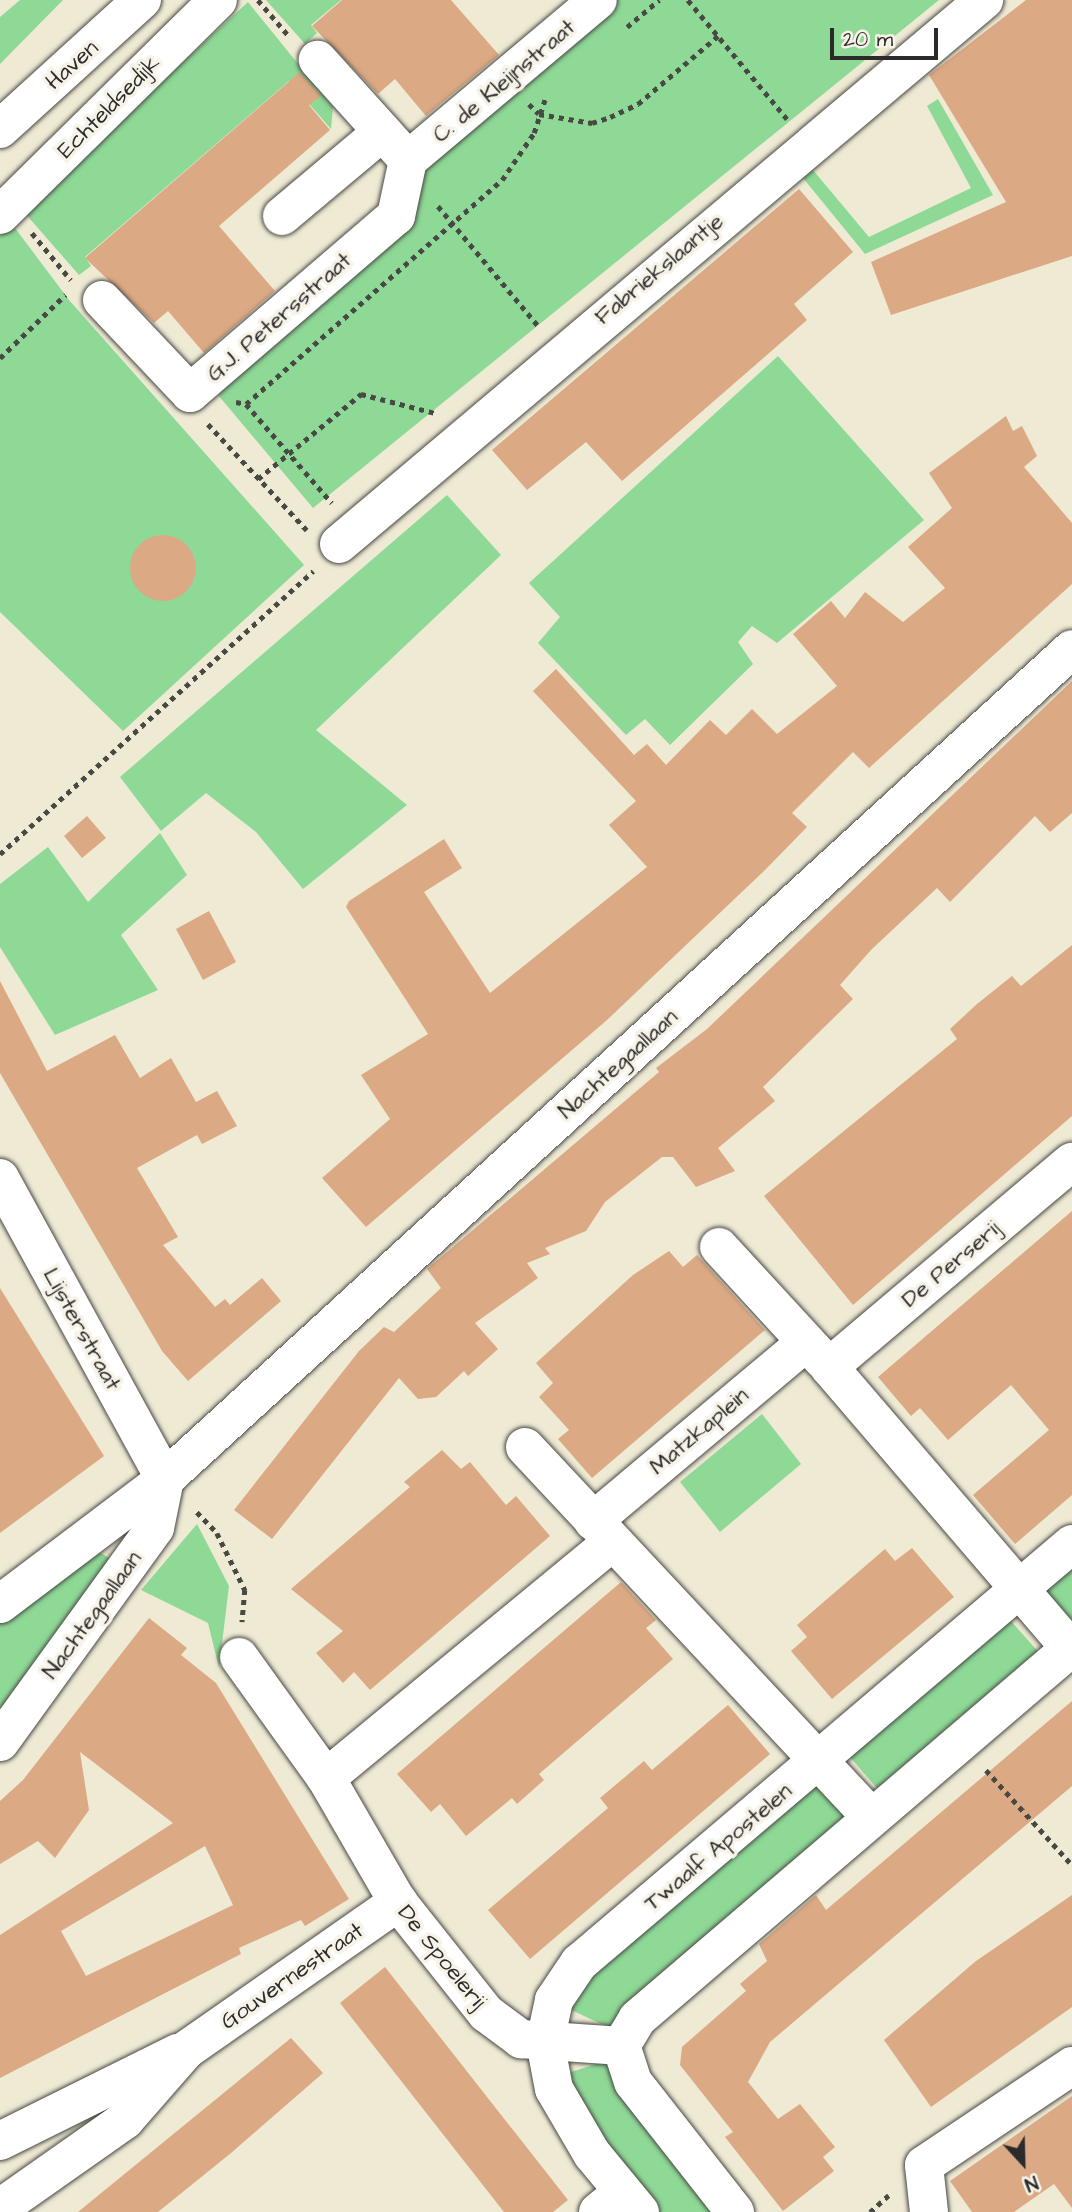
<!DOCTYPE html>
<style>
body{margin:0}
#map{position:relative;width:1072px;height:2212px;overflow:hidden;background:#efead4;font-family:"Architects Daughter",sans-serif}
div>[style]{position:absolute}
.green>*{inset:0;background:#8ed996}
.building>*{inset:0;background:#dba984}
.round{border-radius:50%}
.path>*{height:4.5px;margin-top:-2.25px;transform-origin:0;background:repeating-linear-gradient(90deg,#484844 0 5px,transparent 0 10px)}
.roads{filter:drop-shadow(0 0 2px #484844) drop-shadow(0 0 2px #484844)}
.minor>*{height:38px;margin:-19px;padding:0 19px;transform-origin:19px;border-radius:19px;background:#fff}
span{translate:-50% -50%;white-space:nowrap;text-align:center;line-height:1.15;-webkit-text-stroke:7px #f7f3e8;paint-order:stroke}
.street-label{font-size:23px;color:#2b2b2b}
.north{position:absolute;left:988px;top:2128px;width:70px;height:70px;-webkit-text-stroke:5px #f7f3e8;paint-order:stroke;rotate:158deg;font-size:19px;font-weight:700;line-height:28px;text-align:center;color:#2b2b2b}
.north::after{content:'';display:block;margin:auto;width:24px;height:32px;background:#2b2b2b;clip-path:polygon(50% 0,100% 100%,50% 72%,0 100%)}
.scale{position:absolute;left:830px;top:28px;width:108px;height:32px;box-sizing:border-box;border:4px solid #2b2b2b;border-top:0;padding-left:9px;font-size:21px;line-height:24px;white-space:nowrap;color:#2b2b2b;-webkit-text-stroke:5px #f7f3e8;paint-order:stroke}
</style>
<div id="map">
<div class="green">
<i style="clip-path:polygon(20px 0,63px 0,0 64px,0 17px)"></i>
<i style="clip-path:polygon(266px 0,341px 0,311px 25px,317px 33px,305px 44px)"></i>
<i style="clip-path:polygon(615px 0,939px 0,313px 508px,218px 395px,407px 220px,420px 172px)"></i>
<i style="clip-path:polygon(248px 2px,333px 107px,331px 129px,289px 81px,85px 257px,91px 266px,79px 275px,23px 211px)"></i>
<i style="clip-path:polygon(938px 99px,993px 195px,865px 254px,803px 178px,813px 170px,869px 237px,971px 188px,927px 106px)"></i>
<i style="clip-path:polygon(12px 224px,69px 300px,304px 565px,123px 731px,0 612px,0 236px)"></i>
<i style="clip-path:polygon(778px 356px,924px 520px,777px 643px,752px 626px,738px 642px,753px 664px,670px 745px,645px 719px,626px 735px,538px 643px,560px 617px,529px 583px)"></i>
<i style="clip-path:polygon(447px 495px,501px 555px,316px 730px,407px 805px,303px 889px,256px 832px,206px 793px,161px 831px,120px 777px)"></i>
<i style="clip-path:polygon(160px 833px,187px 875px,121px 935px,158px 990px,55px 1035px,0 947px,0 884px,48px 847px,88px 902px)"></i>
<i style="clip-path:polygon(762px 1414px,801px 1464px,720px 1532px,680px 1482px)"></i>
<i style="clip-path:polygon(197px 1524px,229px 1586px,219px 1668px,208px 1623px,141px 1590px)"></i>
<i style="clip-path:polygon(98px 1551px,112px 1560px,0 1723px,0 1613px)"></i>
<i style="clip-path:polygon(1072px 1566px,1072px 1626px,1042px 1592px)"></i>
<i style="clip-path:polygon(1009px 1619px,1043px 1657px,882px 1794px,849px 1756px)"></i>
<i style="clip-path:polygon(819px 1782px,852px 1820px,612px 2029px,567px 2008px,591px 1977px)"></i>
<i style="clip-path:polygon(605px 2061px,612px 2077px,717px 2212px,656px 2212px,581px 2114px,562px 2075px)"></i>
</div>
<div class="building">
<i style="clip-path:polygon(342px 0,451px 0,499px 55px,426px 116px,395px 79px,378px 94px,312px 26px)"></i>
<i style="clip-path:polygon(1026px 0,1072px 0,1072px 256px,891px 315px,871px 262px,1006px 202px,929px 75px)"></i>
<i style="clip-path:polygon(300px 72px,321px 96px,309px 105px,330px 130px,219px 226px,275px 291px,204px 353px,168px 311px,154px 323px,85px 258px)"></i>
<i style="clip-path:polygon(799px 189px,853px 252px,794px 304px,807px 320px,622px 481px,586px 442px,527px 490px,492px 450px)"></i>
<i style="clip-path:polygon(1006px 416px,1013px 431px,1022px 426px,1037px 456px,1024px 467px,1072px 523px,1072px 584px,869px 768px,853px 752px,792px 813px,807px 827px,766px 869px,607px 1020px,366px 1227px,322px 1178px,390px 1119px,361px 1075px,428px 1034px,346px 907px,349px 901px,444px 839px,462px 868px,424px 892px,490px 993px,647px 867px,609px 825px,636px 801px,533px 691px,556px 669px,634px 755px,647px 744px,666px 765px,710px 720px,726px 735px,752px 709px,777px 734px,837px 686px,793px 634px,831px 601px,845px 618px,865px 592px,903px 622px,945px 588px,908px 547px,952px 508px,929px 473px)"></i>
<i class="round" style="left:130px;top:535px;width:66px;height:66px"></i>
<i style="clip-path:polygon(1072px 681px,1072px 813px,1050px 832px,1035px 816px,950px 902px,937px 888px,871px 950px,840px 985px,853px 999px,763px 1087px,775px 1101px,718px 1148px,735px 1171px,696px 1187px,673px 1157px,662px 1157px,605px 1202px,586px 1231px,545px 1248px,550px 1254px,527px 1263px,538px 1278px,475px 1323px,498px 1349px,468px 1376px,464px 1371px,436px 1397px,418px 1399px,399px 1378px,272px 1539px,234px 1510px,359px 1351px,384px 1327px,394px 1332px,441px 1288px,427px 1269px,659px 1072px,656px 1068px,707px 1029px)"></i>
<i style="clip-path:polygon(87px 816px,106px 838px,82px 858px,64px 836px)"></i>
<i style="clip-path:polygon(209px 911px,236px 962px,203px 980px,176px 929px)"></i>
<i style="clip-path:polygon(1072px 945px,1072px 1116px,853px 1305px,764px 1196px,957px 1039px,950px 1029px,977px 1004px,1012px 976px,1021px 986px)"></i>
<i style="clip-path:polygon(0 981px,47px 1071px,115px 1035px,140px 1078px,171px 1058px,196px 1102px,217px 1091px,237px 1126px,202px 1144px,197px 1135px,137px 1168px,178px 1237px,163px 1245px,215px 1307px,225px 1299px,230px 1305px,262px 1278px,281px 1301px,188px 1381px,162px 1351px,0 1073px)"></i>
<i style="clip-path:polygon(1072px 1211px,1072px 1495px,1015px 1544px,973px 1495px,1049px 1430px,1011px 1385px,948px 1440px,920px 1408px,911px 1416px,878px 1377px)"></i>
<i style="clip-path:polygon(669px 1251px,683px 1267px,697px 1255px,765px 1330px,592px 1478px,558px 1439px,569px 1430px,539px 1397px,553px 1383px,536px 1363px,633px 1275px)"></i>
<i style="clip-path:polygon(0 1288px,104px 1456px,0 1533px)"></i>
<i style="clip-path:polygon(442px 1450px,461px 1469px,470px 1462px,506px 1505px,516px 1496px,550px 1536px,370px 1690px,354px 1672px,343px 1683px,316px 1653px,343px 1631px,291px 1589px,410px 1487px,404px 1482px)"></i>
<i style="clip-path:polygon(912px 1548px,954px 1597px,832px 1699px,791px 1651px,807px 1637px,797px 1625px,885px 1549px,895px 1561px)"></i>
<i style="clip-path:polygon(621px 1582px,656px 1620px,646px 1628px,673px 1659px,539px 1774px,544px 1780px,517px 1804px,512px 1798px,466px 1836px,440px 1804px,431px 1812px,397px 1774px)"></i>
<i style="clip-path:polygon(evenodd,149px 1618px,187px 1648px,181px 1655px,216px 1683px,349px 1899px,305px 1926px,301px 1920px,239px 1948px,241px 1954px,0 2078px,0 1935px,173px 1823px,80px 1752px,89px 1810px,55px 1858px,38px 1841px,0 1864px,0 1801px,23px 1780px,149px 1618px,205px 1846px,233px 1905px,86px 1976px,61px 1931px,205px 1846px)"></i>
<i style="clip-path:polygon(1072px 1701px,1072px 1786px,770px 2042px,748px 2082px,778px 2119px,800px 2104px,835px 2147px,823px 2157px,834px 2171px,783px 2211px,725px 2137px,733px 2132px,680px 2065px,682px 2047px,746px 1991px,740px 1984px,767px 1961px,759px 1944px,816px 1895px,826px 1910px)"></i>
<i style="clip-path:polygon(728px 1705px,770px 1754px,530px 1959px,488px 1910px,608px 1808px,600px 1798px,644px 1761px,652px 1770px)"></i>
<i style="clip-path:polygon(1072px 1895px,1072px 2007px,931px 2107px,884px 2040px,976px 1961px)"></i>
<i style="clip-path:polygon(385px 1967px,568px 2200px,553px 2212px,504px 2212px,340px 2003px)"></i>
<i style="clip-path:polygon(291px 2038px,323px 2073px,231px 2153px,158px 2212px,78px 2212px)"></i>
<i style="clip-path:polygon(1072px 2096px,1072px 2208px,1054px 2184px,1014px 2212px,972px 2212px,950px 2181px)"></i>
</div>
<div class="path">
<i style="left:258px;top:0;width:48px;rotate:49.3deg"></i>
<i style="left:688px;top:0;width:155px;rotate:50.2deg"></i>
<i style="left:627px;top:27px;width:42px;rotate:-40.2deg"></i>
<i style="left:529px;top:104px;width:14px;rotate:45deg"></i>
<i style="left:539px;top:114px;width:54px;rotate:9.6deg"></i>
<i style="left:592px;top:123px;width:19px;rotate:-18deg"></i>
<i style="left:610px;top:117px;width:31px;rotate:-25deg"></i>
<i style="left:638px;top:104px;width:105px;rotate:-40.4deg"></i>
<i style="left:438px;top:206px;width:159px;rotate:50.1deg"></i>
<i style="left:32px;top:233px;width:61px;rotate:50.3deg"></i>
<i style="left:0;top:358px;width:91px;rotate:-44.1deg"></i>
<i style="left:236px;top:402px;width:10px;rotate:11deg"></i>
<i style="left:246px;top:404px;width:340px;rotate:-41.2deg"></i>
<i style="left:502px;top:180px;width:57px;rotate:-55.8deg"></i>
<i style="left:534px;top:133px;width:39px;rotate:-72deg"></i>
<i style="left:246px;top:404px;width:131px;rotate:49deg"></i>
<i style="left:208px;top:424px;width:145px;rotate:47deg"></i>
<i style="left:258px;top:479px;width:134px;rotate:-39.5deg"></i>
<i style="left:361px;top:394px;width:76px;rotate:14.4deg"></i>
<i style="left:0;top:854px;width:422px;rotate:-42.1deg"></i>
<i style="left:197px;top:1512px;width:29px;rotate:46deg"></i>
<i style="left:217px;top:1533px;width:64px;rotate:63.8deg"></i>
<i style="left:245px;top:1590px;width:32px;rotate:95deg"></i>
<i style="left:986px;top:1770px;width:128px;rotate:47.8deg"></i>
<i style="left:870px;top:2212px;width:25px;rotate:-42deg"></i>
</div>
<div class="roads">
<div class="minor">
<i style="left:0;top:129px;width:192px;rotate:-42.3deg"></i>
<i style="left:408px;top:160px;width:248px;rotate:-40.1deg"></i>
<i style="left:0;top:215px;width:306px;rotate:-44.6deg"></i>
<i style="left:282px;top:216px;width:131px;rotate:-40deg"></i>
<i style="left:102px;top:300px;width:128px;rotate:46.6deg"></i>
<i style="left:190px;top:393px;width:272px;rotate:-40.7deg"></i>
<i style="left:396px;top:216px;width:57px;rotate:-77.9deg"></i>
<i style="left:408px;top:160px;width:135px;rotate:-132deg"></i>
<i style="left:339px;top:544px;width:844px;rotate:-40.14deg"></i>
<i style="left:0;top:1178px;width:343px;rotate:61.3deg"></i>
<i style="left:719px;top:1247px;width:154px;rotate:47.4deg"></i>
<i style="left:525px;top:1447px;width:507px;rotate:46.92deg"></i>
<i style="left:593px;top:1521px;width:278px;rotate:-40deg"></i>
<i style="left:0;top:1604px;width:207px;rotate:-37.1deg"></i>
<i style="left:165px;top:1479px;width:1229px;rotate:-42.46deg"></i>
<i style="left:1070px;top:1648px;width:370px;rotate:-130.6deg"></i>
<i style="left:829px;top:1367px;width:318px;rotate:-40.2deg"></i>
<i style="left:239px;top:1657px;width:149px;rotate:54.3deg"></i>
<i style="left:326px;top:1778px;width:143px;rotate:59.9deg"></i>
<i style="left:398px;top:1902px;width:142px;rotate:51.6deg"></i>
<i style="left:486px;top:2013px;width:44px;rotate:36.6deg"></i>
<i style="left:521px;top:2039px;width:100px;rotate:4deg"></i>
<i style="left:0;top:1742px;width:264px;rotate:-54.1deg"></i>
<i style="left:155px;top:1528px;width:50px;rotate:-78.5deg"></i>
<i style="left:326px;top:1778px;width:371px;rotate:-39.5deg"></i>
<i style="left:0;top:2141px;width:198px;rotate:-26.4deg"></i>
<i style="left:0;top:2208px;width:153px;rotate:-35.1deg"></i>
<i style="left:125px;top:2120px;width:93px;rotate:-48.9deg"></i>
<i style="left:186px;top:2050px;width:259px;rotate:-34.9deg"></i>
<i style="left:598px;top:2212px;width:32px;rotate:-39deg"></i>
<i style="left:640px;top:2212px;width:75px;rotate:-129.6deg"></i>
<i style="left:592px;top:2154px;width:75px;rotate:-120.3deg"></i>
<i style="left:554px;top:2089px;width:48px;rotate:-100.8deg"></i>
<i style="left:545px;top:2042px;width:43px;rotate:-77.9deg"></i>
<i style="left:554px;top:2000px;width:45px;rotate:-56deg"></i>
<i style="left:579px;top:1963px;width:647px;rotate:-40.36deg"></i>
<i style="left:735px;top:2212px;width:165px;rotate:-128.1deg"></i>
<i style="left:633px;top:2082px;width:38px;rotate:-108deg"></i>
<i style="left:621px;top:2046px;width:31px;rotate:-59deg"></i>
<i style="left:637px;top:2019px;width:572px;rotate:-40.54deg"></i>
<i style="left:929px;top:2212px;width:47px;rotate:-96.1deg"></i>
<i style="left:924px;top:2165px;width:178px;rotate:-33.8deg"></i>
</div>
</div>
<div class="street-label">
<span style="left:72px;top:65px;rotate:-42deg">Haven</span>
<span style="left:504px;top:81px;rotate:-40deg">C. de Kleijnstraat</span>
<span style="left:109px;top:107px;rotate:-45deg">Echteldsedijk</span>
<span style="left:659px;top:269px;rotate:-40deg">Fabriekslaantje</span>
<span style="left:279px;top:317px;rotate:-41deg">G.J. Petersstraat</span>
<span style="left:618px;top:1064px;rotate:-42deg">Nachtegaallaan</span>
<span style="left:951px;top:1264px;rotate:-40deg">De Perserij</span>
<span style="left:82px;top:1329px;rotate:61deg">Lijsterstraat</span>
<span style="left:699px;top:1431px;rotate:-40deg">Matzkaplein</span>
<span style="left:92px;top:1615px;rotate:-54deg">Nachtegaallaan</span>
<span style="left:718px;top:1847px;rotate:-40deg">Twaalf Apostelen</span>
<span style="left:442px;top:1957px;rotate:51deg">De Spoelerij</span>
<span style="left:292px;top:1976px;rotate:-35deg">Gouvernestraat</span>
</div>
<div class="north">N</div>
<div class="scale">20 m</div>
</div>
